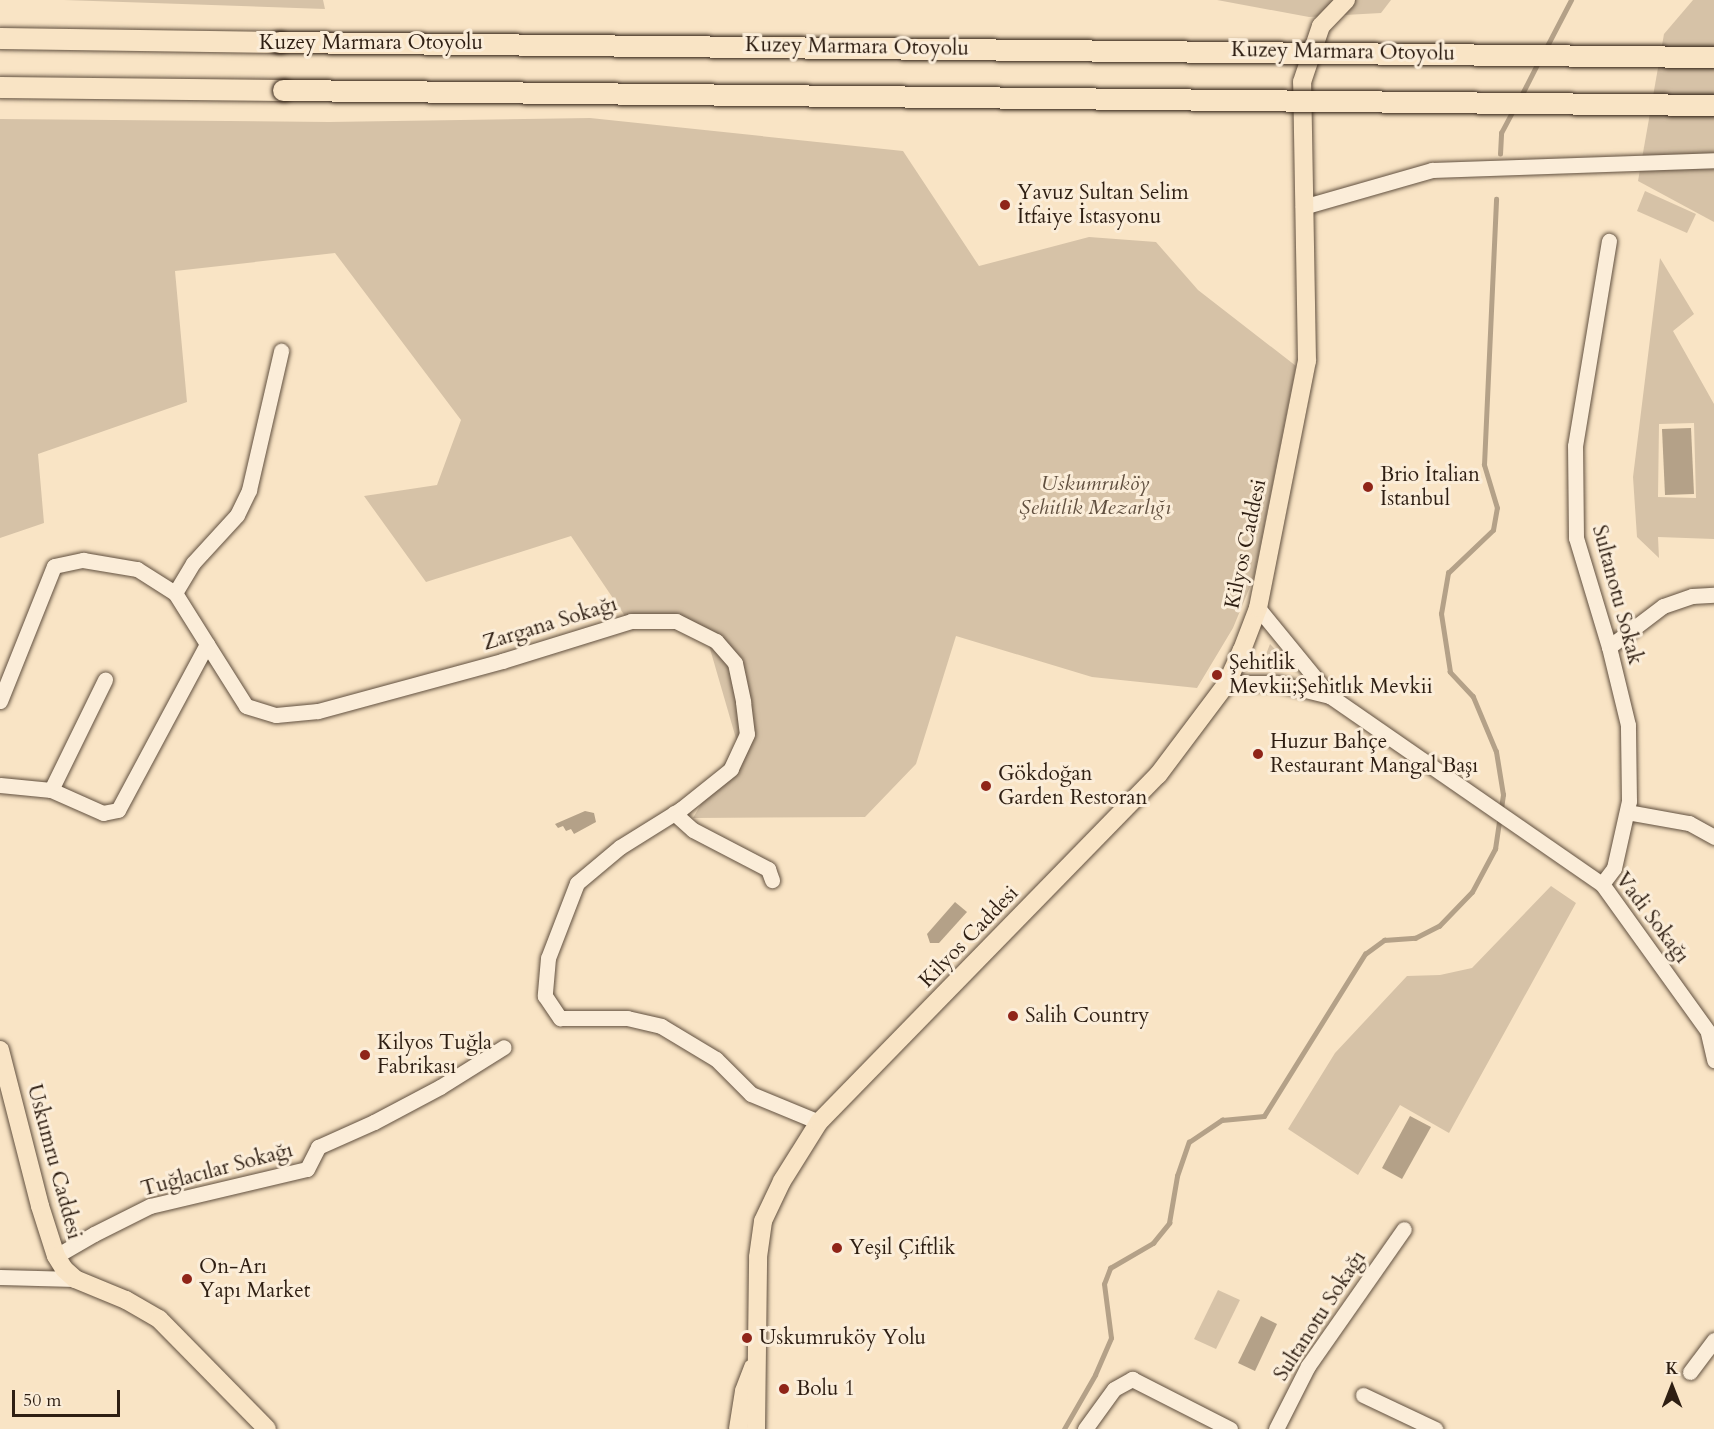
<!DOCTYPE html>
<meta charset="utf-8">
<style>
body{margin:0}
#map{position:relative;width:1714px;height:1429px;overflow:hidden;background:#f9e4c5;font-family:Cardo,serif}
div>[style]{position:absolute}
.green>*{inset:0;background:#d6c2a7}
.water>*{inset:0;background:#b4a188}
.stream>*{height:4.5px;margin:-2.25px;padding:0 2.25px;transform-origin:2.25px;border-radius:2.25px;background:#b4a188}
.roads{filter:drop-shadow(0 0 2px #61503f) drop-shadow(0 0 2px #61503f)}
.minor>*{height:15px;margin:-7.5px;padding:0 7.5px;transform-origin:7.5px;border-radius:7.5px;background:#fbedd9}
.major>*{height:18px;margin:-9px;padding:0 9px;transform-origin:9px;border-radius:9px;background:#f9e4c5}
.highway>*{height:21px;margin:-10.5px;padding:0 10.5px;transform-origin:10.5px;border-radius:10.5px;background:#f9e4c5}
.bridges{filter:drop-shadow(0 0 2px #2e1e12) drop-shadow(0 0 2px #2e1e12)}
.highway-bridge>*{height:21px;margin:-10.5px;padding:0 10.5px;transform-origin:10.5px;border-radius:10.5px;background:#f9e4c5}
.dots>*{width:16px;height:16px;translate:-50% -50%;box-sizing:border-box;border:3px solid #fbedd9;border-radius:50%}
span{translate:-50% -50%;white-space:nowrap;text-align:center;line-height:1.15;-webkit-text-stroke:6px #fbedd9;paint-order:stroke}
.street-label{font-size:21px;color:#2e1e12}
.poi-label{font-size:21px;color:#2e1e12}
.left{translate:0 -50%;text-align:left}
.park-label{font-size:21px;color:#604f3f;font-style:italic}
.north{position:absolute;left:1642px;top:1357px;width:60px;height:60px;-webkit-text-stroke:4px #fbedd9;paint-order:stroke;rotate:0deg;font-size:16px;font-weight:700;line-height:24px;text-align:center;color:#2e1e12}
.north::after{content:'';display:block;margin:auto;width:21px;height:27px;background:#2e1e12;clip-path:polygon(50% 0,100% 100%,50% 72%,0 100%)}
.scale{position:absolute;left:12px;top:1390px;width:108px;height:27px;box-sizing:border-box;border:3px solid #2e1e12;border-top:0;padding-left:8px;font-size:18px;line-height:21px;white-space:nowrap;color:#2e1e12;-webkit-text-stroke:4px #fbedd9;paint-order:stroke}
</style>
<div id="map">
<div class="green">
<i style="clip-path:polygon(64px 0,323px 0,325px 9px)"></i>
<i style="clip-path:polygon(1217px 0,1391px 0,1381px 13px,1309px 17px)"></i>
<i style="clip-path:polygon(1693px 0,1714px 0,1714px 222px,1638px 181px,1664px 34px)"></i>
<i style="clip-path:polygon(590px 118px,903px 151px,979px 266px,1089px 237px,1156px 242px,1198px 290px,1296px 366px,1254px 577px,1233px 628px,1197px 688px,1092px 677px,956px 636px,916px 764px,865px 817px,693px 818px,737px 742px,704px 628px,629px 622px,571px 536px,426px 582px,364px 496px,437px 485px,461px 420px,335px 253px,175px 271px,187px 402px,38px 454px,44px 523px,0 538px,0 119px,329px 122px)"></i>
<i style="clip-path:polygon(1645px 191px,1696px 214px,1687px 233px,1637px 211px)"></i>
<i style="clip-path:polygon(evenodd,1660px 258px,1694px 314px,1673px 331px,1714px 404px,1714px 539px,1658px 537px,1659px 558px,1637px 537px,1633px 477px,1660px 258px,1659px 424px,1694px 423px,1696px 498px,1658px 497px,1659px 424px)"></i>
<i style="clip-path:polygon(1270px 644px,1294px 669px,1260px 670px)"></i>
<i style="clip-path:polygon(1551px 886px,1576px 903px,1449px 1133px,1400px 1105px,1358px 1175px,1288px 1129px,1335px 1053px,1407px 976px,1440px 975px,1472px 968px)"></i>
<i style="clip-path:polygon(1218px 1290px,1240px 1300px,1216px 1349px,1194px 1339px)"></i>
</div>
<div class="water">
<i style="clip-path:polygon(1691px 428px,1694px 494px,1665px 495px,1662px 429px)"></i>
<i style="clip-path:polygon(585px 811px,594px 813px,596px 822px,574px 834px,571px 829px,566px 831px,563px 826px,558px 828px,555px 824px)"></i>
<i style="clip-path:polygon(955px 902px,967px 912px,939px 943px,930px 943px,927px 934px)"></i>
<i style="clip-path:polygon(1410px 1116px,1431px 1127px,1402px 1179px,1382px 1168px)"></i>
<i style="clip-path:polygon(1261px 1316px,1277px 1324px,1255px 1371px,1238px 1363px)"></i>
</div>
<div class="stream">
<i style="left:1546px;top:48px;width:54px;rotate:-62.5deg"></i>
<i style="left:1521px;top:96px;width:39px;rotate:-63deg"></i>
<i style="left:1500px;top:154px;width:21px;rotate:-87deg"></i>
<i style="left:1501px;top:133px;width:27px;rotate:-62deg"></i>
<i style="left:1064px;top:1429px;width:62px;rotate:-60.1deg"></i>
<i style="left:1095px;top:1375px;width:40px;rotate:-66.6deg"></i>
<i style="left:1111px;top:1338px;width:54px;rotate:-97.4deg"></i>
<i style="left:1104px;top:1284px;width:17px;rotate:-69deg"></i>
<i style="left:1110px;top:1268px;width:50px;rotate:-30.2deg"></i>
<i style="left:1153px;top:1243px;width:26px;rotate:-51deg"></i>
<i style="left:1169px;top:1223px;width:48px;rotate:-80.3deg"></i>
<i style="left:1177px;top:1176px;width:36px;rotate:-71deg"></i>
<i style="left:1189px;top:1142px;width:40px;rotate:-34deg"></i>
<i style="left:1222px;top:1120px;width:42px;rotate:-5.4deg"></i>
<i style="left:1264px;top:1116px;width:191px;rotate:-58.1deg"></i>
<i style="left:1365px;top:954px;width:24px;rotate:-36deg"></i>
<i style="left:1384px;top:940px;width:31px;rotate:-4deg"></i>
<i style="left:1415px;top:938px;width:27px;rotate:-27deg"></i>
<i style="left:1439px;top:926px;width:47px;rotate:-45.9deg"></i>
<i style="left:1472px;top:892px;width:49px;rotate:-61.9deg"></i>
<i style="left:1495px;top:849px;width:55px;rotate:-81.6deg"></i>
<i style="left:1503px;top:795px;width:44px;rotate:-99.2deg"></i>
<i style="left:1496px;top:752px;width:60px;rotate:-112.7deg"></i>
<i style="left:1473px;top:697px;width:34px;rotate:-133deg"></i>
<i style="left:1450px;top:672px;width:59px;rotate:-98.8deg"></i>
<i style="left:1441px;top:614px;width:42px;rotate:-80.3deg"></i>
<i style="left:1448px;top:573px;width:62px;rotate:-43.7deg"></i>
<i style="left:1493px;top:530px;width:22px;rotate:-80deg"></i>
<i style="left:1497px;top:508px;width:45px;rotate:-106.8deg"></i>
<i style="left:1484px;top:465px;width:266px;rotate:-87.4deg"></i>
</div>
<div class="roads">
<div class="minor">
<i style="left:1303px;top:207px;width:134px;rotate:-16deg"></i>
<i style="left:1432px;top:170px;width:282px;rotate:-2deg"></i>
<i style="left:175px;top:593px;width:35px;rotate:-59deg"></i>
<i style="left:193px;top:563px;width:65px;rotate:-47.5deg"></i>
<i style="left:237px;top:515px;width:28px;rotate:-64deg"></i>
<i style="left:249px;top:490px;width:143px;rotate:-77deg"></i>
<i style="left:1258px;top:608px;width:114px;rotate:50.7deg"></i>
<i style="left:1330px;top:696px;width:331px;rotate:34.7deg"></i>
<i style="left:1602px;top:884px;width:192px;rotate:54.3deg"></i>
<i style="left:207px;top:644px;width:73px;rotate:57.8deg"></i>
<i style="left:246px;top:706px;width:31px;rotate:17deg"></i>
<i style="left:276px;top:715px;width:42px;rotate:-5.4deg"></i>
<i style="left:318px;top:711px;width:191px;rotate:-15.2deg"></i>
<i style="left:502px;top:661px;width:135px;rotate:-17.2deg"></i>
<i style="left:631px;top:621px;width:45px"></i>
<i style="left:676px;top:621px;width:45px;rotate:26.6deg"></i>
<i style="left:716px;top:641px;width:29px;rotate:49deg"></i>
<i style="left:735px;top:663px;width:40px;rotate:78deg"></i>
<i style="left:743px;top:702px;width:32px;rotate:83deg"></i>
<i style="left:747px;top:734px;width:38px;rotate:115deg"></i>
<i style="left:731px;top:769px;width:64px;rotate:141.3deg"></i>
<i style="left:681px;top:809px;width:72px;rotate:148.1deg"></i>
<i style="left:620px;top:847px;width:56px;rotate:140.1deg"></i>
<i style="left:577px;top:883px;width:80px;rotate:111.1deg"></i>
<i style="left:548px;top:958px;width:38px;rotate:95deg"></i>
<i style="left:545px;top:996px;width:27px;rotate:56deg"></i>
<i style="left:560px;top:1018px;width:67px"></i>
<i style="left:627px;top:1018px;width:35px;rotate:13deg"></i>
<i style="left:661px;top:1026px;width:64px;rotate:31deg"></i>
<i style="left:716px;top:1059px;width:49px;rotate:45deg"></i>
<i style="left:751px;top:1094px;width:74px;rotate:22.4deg"></i>
<i style="left:1609px;top:647px;width:68px;rotate:-37.2deg"></i>
<i style="left:1663px;top:606px;width:31px;rotate:-19deg"></i>
<i style="left:1692px;top:596px;width:22px;rotate:-3deg"></i>
<i style="left:1227px;top:683px;width:50px"></i>
<i style="left:1277px;top:683px;width:55px;rotate:13.8deg"></i>
<i style="left:0;top:701px;width:145px;rotate:-68.2deg"></i>
<i style="left:54px;top:566px;width:30px;rotate:-12deg"></i>
<i style="left:83px;top:560px;width:55px;rotate:9.5deg"></i>
<i style="left:137px;top:569px;width:45px;rotate:32.3deg"></i>
<i style="left:175px;top:593px;width:60px;rotate:57.9deg"></i>
<i style="left:207px;top:644px;width:188px;rotate:118.2deg"></i>
<i style="left:118px;top:810px;width:15px;rotate:169deg"></i>
<i style="left:103px;top:813px;width:57px;rotate:-156.1deg"></i>
<i style="left:51px;top:790px;width:51px;rotate:-174.4deg"></i>
<i style="left:51px;top:790px;width:123px;rotate:-63.9deg"></i>
<i style="left:1627px;top:812px;width:63px;rotate:10.1deg"></i>
<i style="left:1689px;top:823px;width:29px;rotate:29deg"></i>
<i style="left:674px;top:813px;width:25px;rotate:42deg"></i>
<i style="left:693px;top:830px;width:85px;rotate:27.5deg"></i>
<i style="left:768px;top:869px;width:12px;rotate:70deg"></i>
<i style="left:1602px;top:884px;width:20px;rotate:-53deg"></i>
<i style="left:1614px;top:868px;width:69px;rotate:-77.4deg"></i>
<i style="left:1629px;top:801px;width:76px;rotate:-90.8deg"></i>
<i style="left:1628px;top:725px;width:80px;rotate:-103.7deg"></i>
<i style="left:1609px;top:647px;width:114px;rotate:-106.8deg"></i>
<i style="left:1576px;top:538px;width:92px;rotate:-90.6deg"></i>
<i style="left:1575px;top:446px;width:208px;rotate:-80.6deg"></i>
<i style="left:1708px;top:1033px;width:28px;rotate:77deg"></i>
<i style="left:56px;top:1256px;width:44px;rotate:-30.1deg"></i>
<i style="left:94px;top:1234px;width:63px;rotate:-26.6deg"></i>
<i style="left:150px;top:1206px;width:161px;rotate:-13.3deg"></i>
<i style="left:307px;top:1169px;width:25px;rotate:-63deg"></i>
<i style="left:318px;top:1147px;width:61px;rotate:-24.1deg"></i>
<i style="left:374px;top:1122px;width:75px;rotate:-27.9deg"></i>
<i style="left:440px;top:1087px;width:75px;rotate:-32deg"></i>
<i style="left:0;top:1277px;width:75px;rotate:1.5deg"></i>
<i style="left:1690px;top:1372px;width:40px;rotate:-53deg"></i>
<i style="left:1363px;top:1395px;width:80px;rotate:25.3deg"></i>
<i style="left:1085px;top:1429px;width:49px;rotate:-54.1deg"></i>
<i style="left:1114px;top:1389px;width:21px;rotate:-29deg"></i>
<i style="left:1132px;top:1379px;width:110px;rotate:27deg"></i>
<i style="left:1276px;top:1429px;width:71px;rotate:-63.1deg"></i>
<i style="left:1308px;top:1366px;width:167px;rotate:-55deg"></i>
</div>
<div class="major">
<i style="left:0;top:1050px;width:161px;rotate:75.6deg"></i>
<i style="left:40px;top:1206px;width:52px;rotate:72.3deg"></i>
<i style="left:56px;top:1256px;width:15px;rotate:58deg"></i>
<i style="left:64px;top:1269px;width:15px;rotate:42deg"></i>
<i style="left:75px;top:1279px;width:55px;rotate:22.4deg"></i>
<i style="left:126px;top:1300px;width:38px;rotate:30deg"></i>
<i style="left:159px;top:1319px;width:154px;rotate:45.5deg"></i>
<i style="left:738px;top:1429px;width:38px;rotate:-81deg"></i>
<i style="left:744px;top:1391px;width:25px;rotate:-69deg"></i>
<i style="left:756px;top:1429px;width:172px;rotate:-89.3deg"></i>
<i style="left:758px;top:1257px;width:36px;rotate:-82deg"></i>
<i style="left:763px;top:1221px;width:44px;rotate:-64.6deg"></i>
<i style="left:782px;top:1181px;width:70px;rotate:-57.9deg"></i>
<i style="left:819px;top:1122px;width:485px;rotate:-45.7deg"></i>
<i style="left:1158px;top:775px;width:115px;rotate:-53.1deg"></i>
<i style="left:1227px;top:683px;width:36px;rotate:-66deg"></i>
<i style="left:1242px;top:650px;width:45px;rotate:-69.1deg"></i>
<i style="left:1258px;top:608px;width:252px;rotate:-78.8deg"></i>
<i style="left:1307px;top:361px;width:279px;rotate:-91deg"></i>
<i style="left:1302px;top:82px;width:59px;rotate:-71.3deg"></i>
<i style="left:1321px;top:26px;width:36px;rotate:-46deg"></i>
</div>
<div class="highway">
<i style="left:0;top:38px;width:279px;rotate:0.8deg"></i>
<i style="left:0;top:87px;width:283px;rotate:0.6deg"></i>
</div>
</div>
<div class="bridges">
<div class="highway-bridge">
<i style="left:279px;top:42px;width:1435px;rotate:0.6deg"></i>
<i style="left:283px;top:90px;width:1431px;rotate:0.6deg"></i>
</div>
</div>
<div class="dots">
<i style="left:1005px;top:205px;background:#8f2418"></i>
<i style="left:1368px;top:487px;background:#8f2418"></i>
<i style="left:1217px;top:675px;background:#8f2418"></i>
<i style="left:1258px;top:754px;background:#8f2418"></i>
<i style="left:986px;top:786px;background:#8f2418"></i>
<i style="left:1013px;top:1016px;background:#8f2418"></i>
<i style="left:365px;top:1055px;background:#8f2418"></i>
<i style="left:837px;top:1248px;background:#8f2418"></i>
<i style="left:187px;top:1279px;background:#8f2418"></i>
<i style="left:747px;top:1338px;background:#8f2418"></i>
<i style="left:784px;top:1389px;background:#8f2418"></i>
</div>
<div class="street-label">
<span style="left:371px;top:43px">Kuzey Marmara Otoyolu</span>
<span style="left:857px;top:47px;rotate:1deg">Kuzey Marmara Otoyolu</span>
<span style="left:1343px;top:52px;rotate:1deg">Kuzey Marmara Otoyolu</span>
<span style="left:1246px;top:544px;rotate:-78deg">Kilyos Caddesi</span>
<span style="left:1617px;top:595px;rotate:75deg">Sultanotu Sokak</span>
<span style="left:550px;top:624px;rotate:-17deg">Zargana Sokağı</span>
<span style="left:1652px;top:918px;rotate:53deg">Vadi Sokağı</span>
<span style="left:969px;top:937px;rotate:-46deg">Kilyos Caddesi</span>
<span style="left:54px;top:1162px;rotate:75deg">Uskumru Caddesi</span>
<span style="left:217px;top:1170px;rotate:-15deg">Tuğlacılar Sokağı</span>
<span style="left:1320px;top:1316px;rotate:-57deg">Sultanotu Sokağı</span>
</div>
<div class="poi-label">
<span class="left" style="left:1017px;top:205px">Yavuz Sultan Selim<br>İtfaiye İstasyonu</span>
<span class="left" style="left:1380px;top:487px">Brio İtalian<br>İstanbul</span>
<span class="left" style="left:1229px;top:675px">Şehitlik<br>Mevkii;Şehitlık Mevkii</span>
<span class="left" style="left:1270px;top:754px">Huzur Bahçe<br>Restaurant Mangal Başı</span>
<span class="left" style="left:998px;top:786px">Gökdoğan<br>Garden Restoran</span>
<span class="left" style="left:1025px;top:1016px">Salih Country</span>
<span class="left" style="left:377px;top:1055px">Kilyos Tuğla<br>Fabrikası</span>
<span class="left" style="left:849px;top:1248px">Yeşil Çiftlik</span>
<span class="left" style="left:199px;top:1279px">On-Arı<br>Yapı Market</span>
<span class="left" style="left:759px;top:1338px">Uskumruköy Yolu</span>
<span class="left" style="left:796px;top:1389px">Bolu 1</span>
</div>
<div class="park-label">
<span style="left:1095px;top:496px">Uskumruköy<br>Şehitlik Mezarlığı</span>
</div>
<div class="north">K</div>
<div class="scale">50 m</div>
</div>
